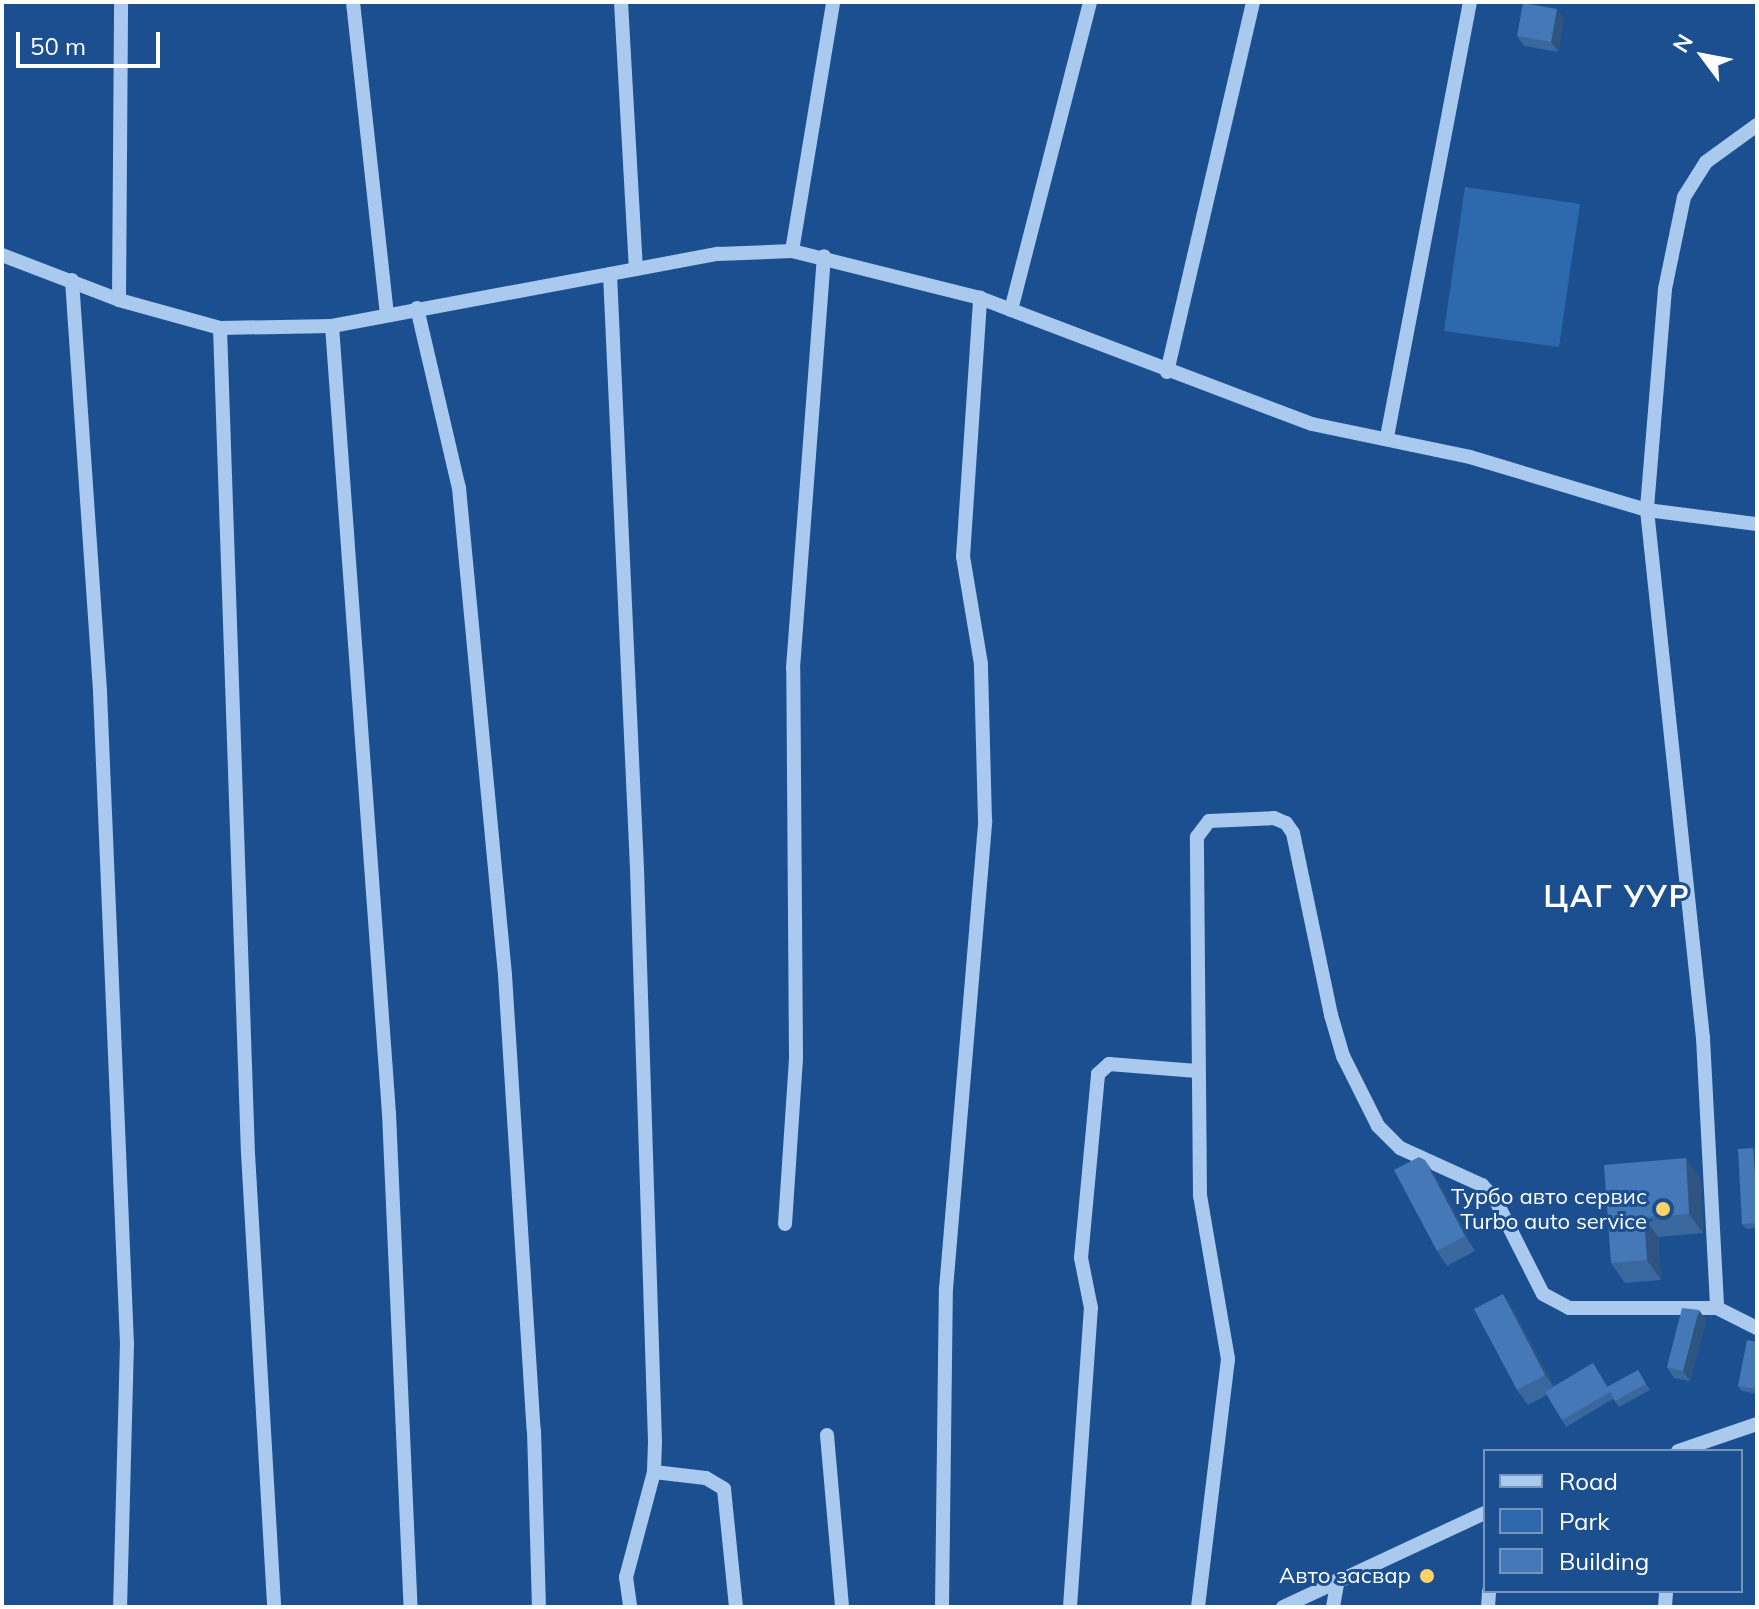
<!DOCTYPE html>
<meta charset="utf-8">
<style>
body{margin:0}
#map{position:relative;width:1759px;height:1609px;overflow:hidden;background:#1b4f8f;font-family:Mulish,sans-serif}
div>[style]{position:absolute}
.green>*{inset:0;background:#2e69ad}
.minor>*{height:14px;margin:-7px;padding:0 7px;transform-origin:7px;border-radius:7px;background:#a9c9ee}
.wall>*{inset:0;background:#3a679d}
.shaded-wall>*{inset:0;background:#305480}
.building>*{inset:0;background:#4478b7}
.dots>*{width:22px;height:22px;translate:-50% -50%;box-sizing:border-box;border:4px solid #1b4f8f;border-radius:50%}
span{translate:-50% -50%;white-space:nowrap;text-align:center;line-height:1.15;-webkit-text-stroke:6px #1b4f8f;paint-order:stroke}
.poi-label{font-size:22px;color:#fff}
.right{translate:-100% -50%;text-align:right}
.district-label{font-size:30px;color:#fff;font-weight:700;letter-spacing:2px}
.frame{position:absolute;inset:0;border:4px solid #fff;pointer-events:none}
.legend{position:absolute;left:1483px;top:1449px;width:260px;height:144px;box-sizing:border-box;background:#1b4f8f;border:2px solid #7695bc;margin:0;padding:10px 14px;list-style:none;font-size:24px;color:#fff}
.legend li{display:flex;align-items:center;gap:16px;height:40px}
.legend b{width:40px;border:2px solid #7695bc}
.north{position:absolute;left:1663px;top:16px;width:80px;height:80px;-webkit-text-stroke:6px #1b4f8f;paint-order:stroke;rotate:302deg;font-size:22px;font-weight:700;line-height:32px;text-align:center;color:#fff}
.north::after{content:'';display:block;margin:auto;width:28px;height:36px;background:#fff;clip-path:polygon(50% 0,100% 100%,50% 72%,0 100%)}
.scale{position:absolute;left:16px;top:32px;width:144px;height:36px;box-sizing:border-box;border:4px solid #fff;border-top:0;padding-left:10px;font-size:24px;line-height:28px;white-space:nowrap;color:#fff;-webkit-text-stroke:6px #1b4f8f;paint-order:stroke}
</style>
<div id="map">
<div class="green">
<i style="clip-path:polygon(1465px 187px,1580px 204px,1559px 347px,1444px 331px)"></i>
</div>
<div class="minor">
<i style="left:353px;top:2px;width:314px;rotate:83.8deg"></i>
<i style="left:621px;top:2px;width:267px;rotate:86.8deg"></i>
<i style="left:1757px;top:125px;width:63px;rotate:144deg"></i>
<i style="left:1706px;top:162px;width:41px;rotate:122.2deg"></i>
<i style="left:1684px;top:197px;width:94px;rotate:101.7deg"></i>
<i style="left:1665px;top:289px;width:222px;rotate:94.7deg"></i>
<i style="left:1647px;top:510px;width:531px;rotate:83.95deg"></i>
<i style="left:1703px;top:1038px;width:270px;rotate:87deg"></i>
<i style="left:1717px;top:1308px;width:45px;rotate:26.6deg"></i>
<i style="left:792px;top:251px;width:252px;rotate:-80.6deg"></i>
<i style="left:2px;top:255px;width:125px;rotate:21deg"></i>
<i style="left:119px;top:300px;width:105px;rotate:15.5deg"></i>
<i style="left:220px;top:328px;width:112px;rotate:-1deg"></i>
<i style="left:332px;top:326px;width:393px;rotate:-10.6deg"></i>
<i style="left:718px;top:254px;width:74px;rotate:-2.3deg"></i>
<i style="left:792px;top:251px;width:194px;rotate:14deg"></i>
<i style="left:980px;top:298px;width:355px;rotate:20.8deg"></i>
<i style="left:1312px;top:424px;width:161px;rotate:11.8deg"></i>
<i style="left:1470px;top:457px;width:185px;rotate:16.7deg"></i>
<i style="left:1647px;top:510px;width:111px;rotate:7.3deg"></i>
<i style="left:610px;top:274px;width:596px;rotate:87.4deg"></i>
<i style="left:637px;top:869px;width:573px;rotate:88.2deg"></i>
<i style="left:655px;top:1442px;width:30px;rotate:92deg"></i>
<i style="left:654px;top:1472px;width:109px;rotate:104.9deg"></i>
<i style="left:626px;top:1577px;width:30px;rotate:82deg"></i>
<i style="left:72px;top:280px;width:413px;rotate:86.1deg"></i>
<i style="left:100px;top:692px;width:652px;rotate:87.63deg"></i>
<i style="left:127px;top:1343px;width:264px;rotate:91.5deg"></i>
<i style="left:119px;top:300px;width:298px;rotate:-89.6deg"></i>
<i style="left:417px;top:308px;width:185px;rotate:76.9deg"></i>
<i style="left:459px;top:488px;width:489px;rotate:84.6deg"></i>
<i style="left:505px;top:975px;width:456px;rotate:86.4deg"></i>
<i style="left:534px;top:1430px;width:177px;rotate:88.4deg"></i>
<i style="left:1011px;top:310px;width:318px;rotate:-75.6deg"></i>
<i style="left:332px;top:326px;width:789px;rotate:85.86deg"></i>
<i style="left:389px;top:1113px;width:494px;rotate:87.5deg"></i>
<i style="left:220px;top:328px;width:825px;rotate:88.06deg"></i>
<i style="left:248px;top:1153px;width:455px;rotate:86.7deg"></i>
<i style="left:1167px;top:372px;width:380px;rotate:-76.9deg"></i>
<i style="left:1387px;top:437px;width:443px;rotate:-79.2deg"></i>
<i style="left:785px;top:1224px;width:165px;rotate:-86.2deg"></i>
<i style="left:796px;top:1059px;width:391px;rotate:-90.4deg"></i>
<i style="left:793px;top:668px;width:413px;rotate:-85.7deg"></i>
<i style="left:827px;top:1435px;width:173px;rotate:85deg"></i>
<i style="left:1678px;top:1451px;width:83px;rotate:-18.9deg"></i>
<i style="left:654px;top:1472px;width:52px;rotate:6.6deg"></i>
<i style="left:706px;top:1478px;width:21px;rotate:31deg"></i>
<i style="left:724px;top:1489px;width:119px;rotate:84.2deg"></i>
<i style="left:942px;top:1607px;width:318px;rotate:-89.3deg"></i>
<i style="left:946px;top:1289px;width:470px;rotate:-85.2deg"></i>
<i style="left:985px;top:821px;width:157px;rotate:-91.5deg"></i>
<i style="left:981px;top:664px;width:109px;rotate:-99.5deg"></i>
<i style="left:963px;top:557px;width:260px;rotate:-86.2deg"></i>
<i style="left:1070px;top:1607px;width:300px;rotate:-86deg"></i>
<i style="left:1091px;top:1308px;width:51px;rotate:-101.3deg"></i>
<i style="left:1081px;top:1258px;width:185px;rotate:-84.7deg"></i>
<i style="left:1098px;top:1074px;width:15px;rotate:-42deg"></i>
<i style="left:1109px;top:1064px;width:88px;rotate:4.5deg"></i>
<i style="left:1198px;top:1607px;width:250px;rotate:-83.1deg"></i>
<i style="left:1228px;top:1359px;width:165px;rotate:-99.7deg"></i>
<i style="left:1200px;top:1196px;width:359px;rotate:-90.5deg"></i>
<i style="left:1197px;top:837px;width:20px;rotate:-53deg"></i>
<i style="left:1209px;top:821px;width:65px;rotate:-2.6deg"></i>
<i style="left:1274px;top:818px;width:13px;rotate:23deg"></i>
<i style="left:1286px;top:823px;width:12px;rotate:55deg"></i>
<i style="left:1293px;top:833px;width:186px;rotate:78.2deg"></i>
<i style="left:1331px;top:1015px;width:43px;rotate:73.7deg"></i>
<i style="left:1343px;top:1056px;width:78px;rotate:63.4deg"></i>
<i style="left:1378px;top:1126px;width:31px;rotate:45deg"></i>
<i style="left:1400px;top:1148px;width:90px;rotate:24.3deg"></i>
<i style="left:1482px;top:1185px;width:19px;rotate:47deg"></i>
<i style="left:1495px;top:1199px;width:106px;rotate:63.2deg"></i>
<i style="left:1543px;top:1294px;width:30px;rotate:28deg"></i>
<i style="left:1569px;top:1308px;width:148px"></i>
<i style="left:1283px;top:1607px;width:223px;rotate:-25deg"></i>
<i style="left:1333px;top:1607px;width:28px;rotate:-80deg"></i>
<i style="left:1488px;top:1607px;width:16px;rotate:-86deg"></i>
<i style="left:1665px;top:1607px;width:16px;rotate:-86deg"></i>
</div>
<div class="wall">
<i style="clip-path:polygon(1564px 19px,1558px 52px,1524px 46px,1517px 36px)"></i>
<i style="clip-path:polygon(1757px 1153px,1757px 1228px,1746px 1229px,1742px 1224px)"></i>
<i style="clip-path:polygon(1686px 1158px,1700px 1178px,1703px 1233px,1658px 1237px,1661px 1280px,1625px 1283px,1611px 1263px)"></i>
<i style="clip-path:polygon(1435px 1175px,1475px 1251px,1447px 1266px,1437px 1251px)"></i>
<i style="clip-path:polygon(1513px 1309px,1554px 1386px,1593px 1363px,1608px 1387px,1638px 1370px,1650px 1390px,1619px 1407px,1613px 1399px,1566px 1427px,1547px 1395px,1528px 1405px,1517px 1390px)"></i>
<i style="clip-path:polygon(1706px 1320px,1690px 1381px,1674px 1378px,1667px 1367px)"></i>
<i style="clip-path:polygon(1757px 1342px,1757px 1394px,1742px 1391px,1738px 1386px)"></i>
</div>
<div class="shaded-wall">
<i style="clip-path:polygon(1557px 9px,1564px 19px,1558px 52px,1551px 42px)"></i>
<i style="clip-path:polygon(1753px 1148px,1757px 1153px,1757px 1204px,1756px 1202px)"></i>
<i style="clip-path:polygon(1686px 1158px,1700px 1178px,1703px 1233px,1689px 1214px)"></i>
<i style="clip-path:polygon(1425px 1160px,1435px 1175px,1475px 1251px,1465px 1236px)"></i>
<i style="clip-path:polygon(1644px 1217px,1658px 1237px,1661px 1280px,1647px 1260px)"></i>
<i style="clip-path:polygon(1503px 1294px,1513px 1309px,1556px 1390px,1545px 1375px)"></i>
<i style="clip-path:polygon(1699px 1310px,1706px 1320px,1690px 1381px,1683px 1371px)"></i>
</div>
<div class="building">
<i style="clip-path:polygon(1523px 3px,1557px 9px,1551px 42px,1517px 36px)"></i>
<i style="clip-path:polygon(1753px 1148px,1757px 1202px,1757px 1223px,1742px 1224px,1738px 1149px)"></i>
<i style="clip-path:polygon(1419px 1157px,1425px 1160px,1465px 1236px,1437px 1251px,1394px 1170px)"></i>
<i style="clip-path:polygon(1686px 1158px,1689px 1214px,1644px 1217px,1647px 1260px,1611px 1263px,1604px 1165px)"></i>
<i style="clip-path:polygon(1503px 1294px,1545px 1375px,1517px 1390px,1474px 1309px)"></i>
<i style="clip-path:polygon(1682px 1308px,1699px 1310px,1683px 1371px,1667px 1367px)"></i>
<i style="clip-path:polygon(1747px 1340px,1757px 1342px,1757px 1389px,1738px 1386px)"></i>
<i style="clip-path:polygon(1593px 1363px,1609px 1391px,1607px 1387px,1638px 1370px,1646px 1384px,1615px 1401px,1610px 1392px,1562px 1420px,1545px 1392px)"></i>
</div>
<div class="dots">
<i style="left:1663px;top:1209px;background:#ffd166"></i>
<i style="left:1427px;top:1576px;background:#ffd166"></i>
</div>
<div class="poi-label">
<span class="right" style="left:1647px;top:1209px">Турбо авто сервис<br>Turbo auto service</span>
<span class="right" style="left:1411px;top:1576px">Авто засвар</span>
</div>
<div class="district-label">
<span style="left:1617px;top:896px">ЦАГ УУР</span>
</div>
<div class="frame"></div>
<ul class="legend">
<li><b style="height:10px;background:#a9c9ee"></b>Road</li>
<li><b style="height:22px;background:#2e69ad"></b>Park</li>
<li><b style="height:22px;background:#4478b7"></b>Building</li>
</ul>
<div class="north">N</div>
<div class="scale">50 m</div>
</div>
